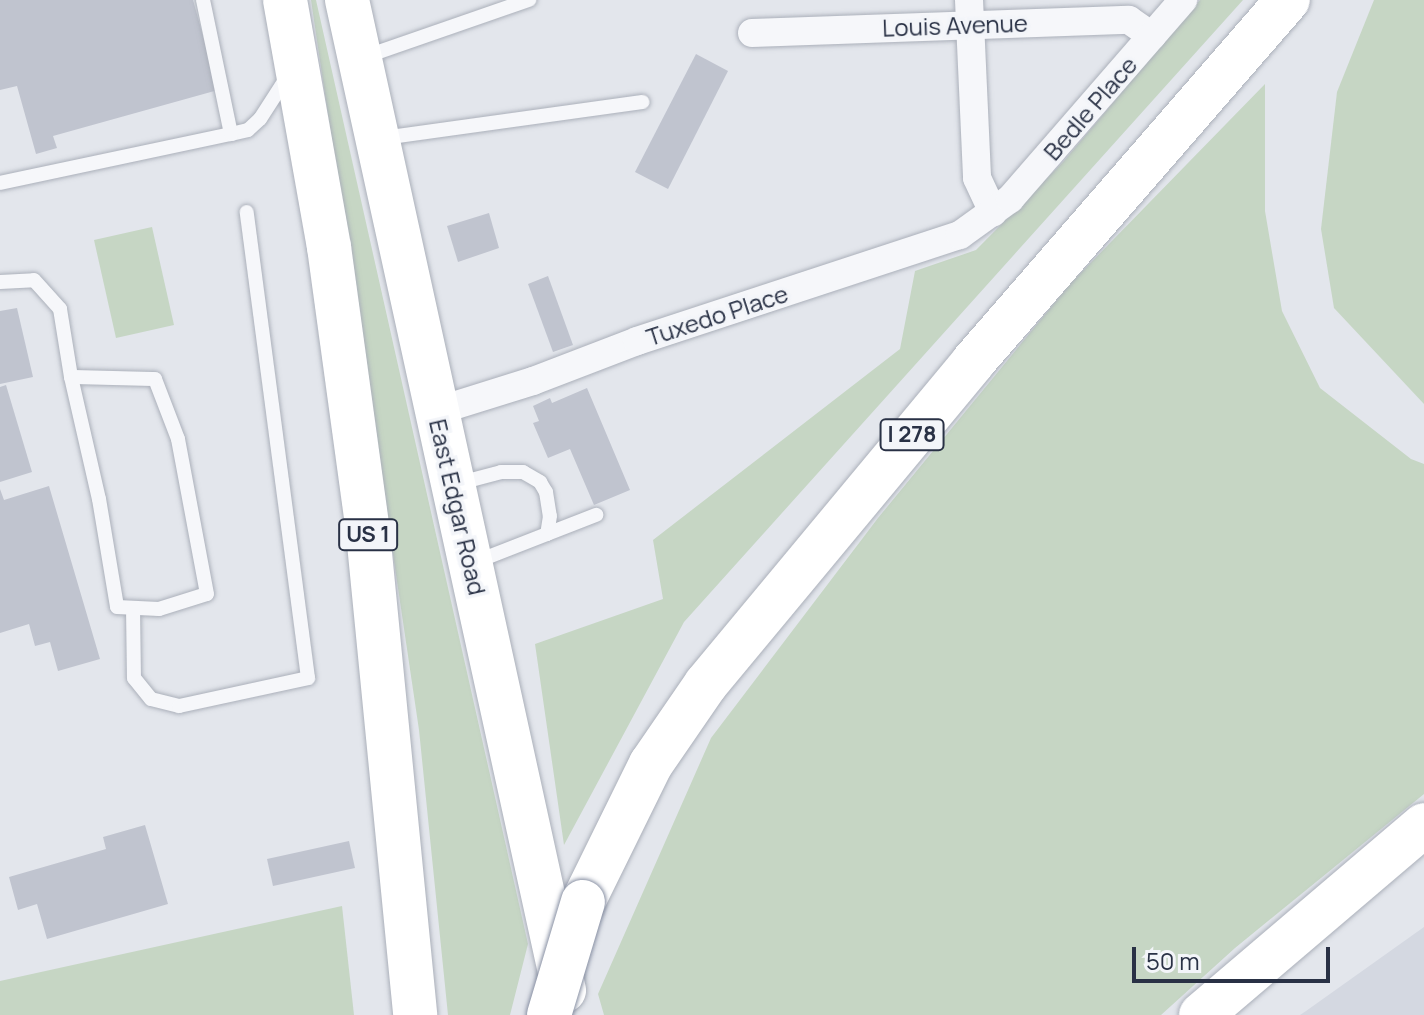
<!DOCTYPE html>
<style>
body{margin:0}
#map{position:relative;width:1424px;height:1015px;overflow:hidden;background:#e3e6ec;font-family:Manrope,sans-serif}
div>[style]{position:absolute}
.built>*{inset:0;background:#d4d8e1}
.green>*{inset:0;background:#c6d6c4}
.building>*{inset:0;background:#c0c4cf}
.roads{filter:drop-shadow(0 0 2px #abb0ba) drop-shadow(0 0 2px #abb0ba)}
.lane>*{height:14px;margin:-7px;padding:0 7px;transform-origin:7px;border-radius:7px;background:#f6f7fa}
.street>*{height:28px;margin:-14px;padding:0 14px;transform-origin:14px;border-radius:14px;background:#f6f7fa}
.highway>*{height:44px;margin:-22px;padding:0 22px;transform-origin:22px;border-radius:22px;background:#fff}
.bridges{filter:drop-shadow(0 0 2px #8991a4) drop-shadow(0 0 2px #8991a4)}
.highway-bridge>*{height:44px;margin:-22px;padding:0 22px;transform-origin:22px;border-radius:22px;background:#fff}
span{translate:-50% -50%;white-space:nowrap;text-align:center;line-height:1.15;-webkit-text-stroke:7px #f3f5f9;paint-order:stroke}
.shield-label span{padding:2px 6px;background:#f3f5f9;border:2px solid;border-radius:6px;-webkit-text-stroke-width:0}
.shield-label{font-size:22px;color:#293145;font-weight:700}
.street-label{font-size:24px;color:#293145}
.scale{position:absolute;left:1132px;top:947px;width:198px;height:36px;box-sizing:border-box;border:4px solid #293145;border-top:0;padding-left:10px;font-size:24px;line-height:28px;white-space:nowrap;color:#293145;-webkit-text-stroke:6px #f3f5f9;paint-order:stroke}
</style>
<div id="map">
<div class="built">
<i style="clip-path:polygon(1424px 927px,1424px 1015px,1300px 1015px,1306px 1011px)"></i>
</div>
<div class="green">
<i style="clip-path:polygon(311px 0,316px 0,528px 944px,510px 1015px,448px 1015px,419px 730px)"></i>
<i style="clip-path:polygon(1200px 0,1243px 0,684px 622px,564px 845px,535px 644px,663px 599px,653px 540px,900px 349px,915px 271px,976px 250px,1063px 162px)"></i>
<i style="clip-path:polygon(1374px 0,1424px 0,1424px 404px,1334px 308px,1321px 229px,1337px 92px)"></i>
<i style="clip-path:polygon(1265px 84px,1265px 211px,1282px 311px,1320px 388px,1411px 459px,1424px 464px,1424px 794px,1235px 948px,1161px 1015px,604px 1015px,598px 994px,711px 738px,878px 518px,1070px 284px)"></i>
<i style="clip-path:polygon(152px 227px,174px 325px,116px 338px,94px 240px)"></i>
<i style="clip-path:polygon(342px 906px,354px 1015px,0 1015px,0 981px)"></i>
</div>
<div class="building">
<i style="clip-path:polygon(0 0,193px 0,218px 90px,53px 136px,57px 148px,36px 154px,17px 86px,0 90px)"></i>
<i style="clip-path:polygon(696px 54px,728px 71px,668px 189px,635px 172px)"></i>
<i style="clip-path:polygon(489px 213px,499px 248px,458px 262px,447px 226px)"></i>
<i style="clip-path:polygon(548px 276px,573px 345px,553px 352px,528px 284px)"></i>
<i style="clip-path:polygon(17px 308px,33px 377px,0 384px,0 311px)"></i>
<i style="clip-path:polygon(6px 385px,32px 472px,0 482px,0 387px)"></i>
<i style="clip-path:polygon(587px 388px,630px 490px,594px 505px,570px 449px,548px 458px,533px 423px,539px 421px,533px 406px,550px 398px,552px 403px)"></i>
<i style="clip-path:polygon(49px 486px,100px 659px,58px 671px,50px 642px,35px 646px,29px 624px,0 633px,0 489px,4px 500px)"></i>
<i style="clip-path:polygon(145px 825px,168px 904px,47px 939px,37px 904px,18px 910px,9px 877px,106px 849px,103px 837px)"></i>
<i style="clip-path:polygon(349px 841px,355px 868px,273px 886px,267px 859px)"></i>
</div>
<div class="roads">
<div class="lane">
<i style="left:364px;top:57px;width:175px;rotate:-19.1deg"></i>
<i style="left:231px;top:134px;width:17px;rotate:-13deg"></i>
<i style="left:248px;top:130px;width:16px;rotate:-43deg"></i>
<i style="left:260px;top:119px;width:50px;rotate:-57.3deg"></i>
<i style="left:383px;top:138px;width:262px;rotate:-7.9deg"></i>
<i style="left:0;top:183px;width:236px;rotate:-12deg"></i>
<i style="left:231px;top:134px;width:137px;rotate:-101.8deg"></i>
<i style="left:0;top:282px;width:34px;rotate:-3deg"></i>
<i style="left:34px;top:280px;width:39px;rotate:48deg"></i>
<i style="left:60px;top:309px;width:69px;rotate:80.8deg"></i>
<i style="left:71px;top:377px;width:125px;rotate:77.1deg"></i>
<i style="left:99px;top:499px;width:109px;rotate:80.5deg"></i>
<i style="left:117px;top:607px;width:42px;rotate:2.7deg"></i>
<i style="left:159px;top:609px;width:50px;rotate:-17.4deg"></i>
<i style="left:207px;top:594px;width:158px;rotate:-100.6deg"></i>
<i style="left:178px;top:439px;width:64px;rotate:-111deg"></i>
<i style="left:155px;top:379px;width:84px;rotate:-178.6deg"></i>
<i style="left:456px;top:484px;width:47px;rotate:-14.9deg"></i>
<i style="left:501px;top:472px;width:22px"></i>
<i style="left:523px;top:472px;width:20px;rotate:30deg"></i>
<i style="left:540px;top:482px;width:12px;rotate:59deg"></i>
<i style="left:546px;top:492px;width:24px;rotate:81deg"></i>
<i style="left:550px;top:516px;width:18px;rotate:99deg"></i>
<i style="left:547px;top:534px;width:77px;rotate:158.7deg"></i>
<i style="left:547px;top:534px;width:53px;rotate:-21.2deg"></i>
<i style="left:133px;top:608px;width:70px;rotate:89.2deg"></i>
<i style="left:134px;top:678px;width:27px;rotate:51deg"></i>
<i style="left:151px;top:699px;width:29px;rotate:14deg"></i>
<i style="left:179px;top:706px;width:132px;rotate:-12.2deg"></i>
<i style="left:308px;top:678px;width:470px;rotate:-97.5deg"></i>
</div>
<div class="street">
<i style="left:969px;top:0;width:178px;rotate:87.4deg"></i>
<i style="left:977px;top:178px;width:38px;rotate:65deg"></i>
<i style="left:752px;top:33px;width:377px;rotate:-2deg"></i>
<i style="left:1129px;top:20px;width:28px;rotate:35deg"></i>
<i style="left:437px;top:411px;width:101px;rotate:-17.4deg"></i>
<i style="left:533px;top:381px;width:111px;rotate:-21deg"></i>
<i style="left:637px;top:341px;width:340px;rotate:-18.2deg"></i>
<i style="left:960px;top:235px;width:62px;rotate:-35.8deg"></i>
<i style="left:1010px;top:199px;width:264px;rotate:-49deg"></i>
</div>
<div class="highway">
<i style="left:285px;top:0;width:251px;rotate:79.9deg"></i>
<i style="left:329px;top:247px;width:289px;rotate:82.2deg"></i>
<i style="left:368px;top:533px;width:484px;rotate:84.4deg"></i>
<i style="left:347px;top:0;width:1014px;rotate:77.64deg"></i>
<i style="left:583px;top:902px;width:154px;rotate:-63.8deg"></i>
<i style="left:651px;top:764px;width:97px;rotate:-55.5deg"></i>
<i style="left:706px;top:684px;width:418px;rotate:-50.3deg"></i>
<i style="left:973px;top:362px;width:480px;rotate:-49deg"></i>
<i style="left:1201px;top:1015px;width:293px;rotate:-40.4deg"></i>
</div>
</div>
<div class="bridges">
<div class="highway-bridge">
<i style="left:549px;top:1015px;width:118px;rotate:-73.3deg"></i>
</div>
</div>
<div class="shield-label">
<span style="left:912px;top:435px">I 278</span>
<span style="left:368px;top:535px">US 1</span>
</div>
<div class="street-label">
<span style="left:955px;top:25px;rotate:-2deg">Louis Avenue</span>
<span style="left:1090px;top:108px;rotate:-49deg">Bedle Place</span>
<span style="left:717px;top:315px;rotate:-18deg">Tuxedo Place</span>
<span style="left:458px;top:507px;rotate:77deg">East Edgar Road</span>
</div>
<div class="scale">50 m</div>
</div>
